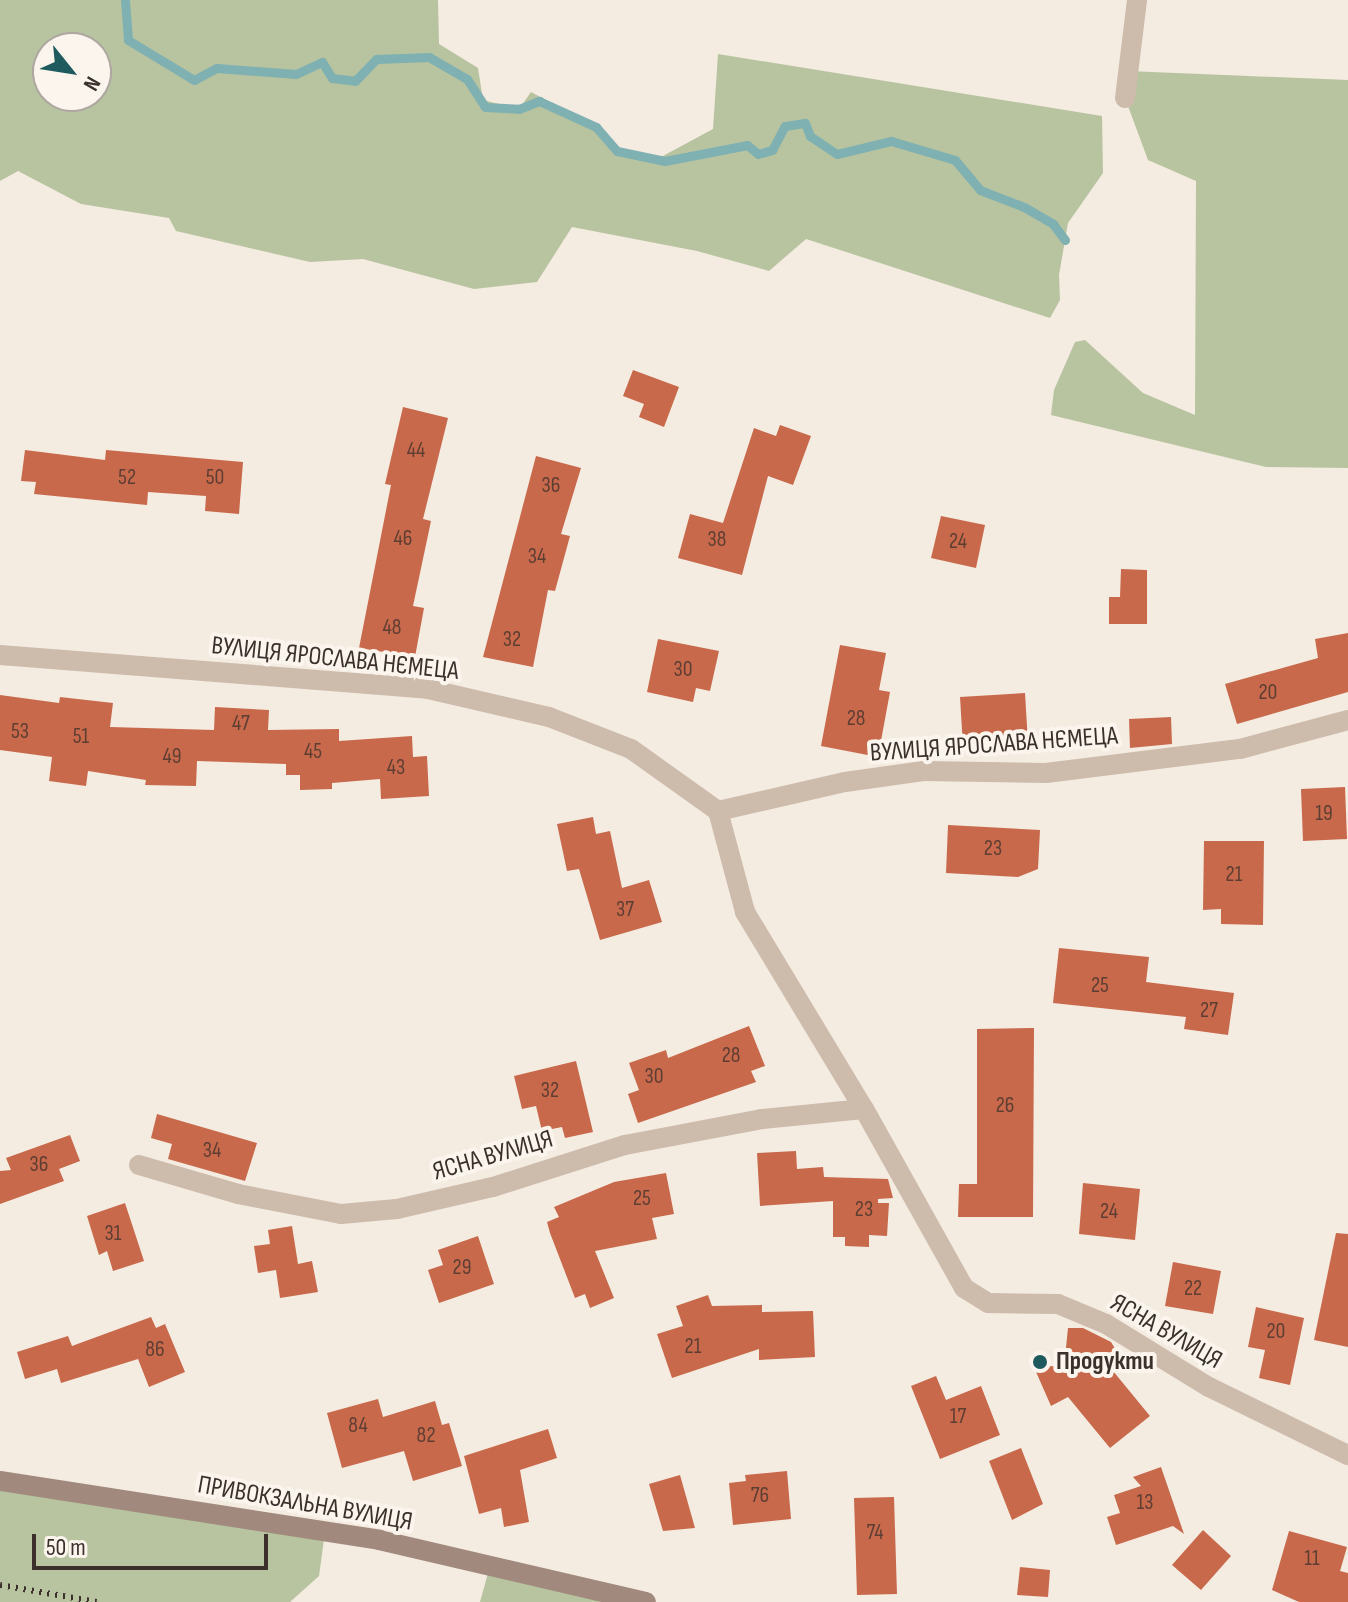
<!DOCTYPE html>
<meta charset="utf-8">
<style>
body{margin:0}
#map{position:relative;width:1348px;height:1602px;overflow:hidden;background:#f4ebe1;font-family:"Sofia Sans Condensed",sans-serif}
div>[style]{position:absolute}
.green>*{inset:0;background:#b8c4a0}
.stream>*{height:9px;margin:-4.5px;padding:0 4.5px;transform-origin:4.5px;border-radius:4.5px;background:#7fb0b2}
.building>*{inset:0;background:#c8694b}
.street>*{height:20px;margin:-10px;padding:0 10px;transform-origin:10px;border-radius:10px;background:#cdbbac}
.secondary>*{height:20px;margin:-10px;padding:0 10px;transform-origin:10px;border-radius:10px;background:#a18a7d}
.rail>*{height:6px;margin-top:-3px;transform-origin:0;background:repeating-linear-gradient(90deg,#3b302b 0 2px,transparent 0 8px)}
.dots>*{width:22px;height:22px;translate:-50% -50%;box-sizing:border-box;border:4px solid #fbf5ee;border-radius:50%}
span{translate:-50% -50%;white-space:nowrap;text-align:center;line-height:1.15;-webkit-text-stroke:8px #fbf5ee;paint-order:stroke}
.number-label{font-size:22px;color:#5e3e33}
.number-label span{-webkit-text-stroke-width:0}
.street-label{font-size:26px;color:#3b302b}
.poi-label{font-size:26px;color:#3b302b;font-weight:700}
.left{translate:0 -50%;text-align:left}
.north{position:absolute;left:32px;top:32px;width:80px;height:80px;box-sizing:border-box;background:#fbf5ee;border:2px solid #aea6a0;border-radius:50%;rotate:120deg;font-size:22px;font-weight:700;line-height:32px;text-align:center;color:#3b302b}
.north::after{content:'';display:block;margin:auto;width:28px;height:36px;background:#1f5a5e;clip-path:polygon(50% 0,100% 100%,50% 72%,0 100%)}
.scale{position:absolute;left:32px;top:1534px;width:236px;height:36px;box-sizing:border-box;border:4px solid #3b302b;border-top:0;padding-left:10px;font-size:24px;line-height:28px;white-space:nowrap;color:#3b302b;-webkit-text-stroke:6px #fbf5ee;paint-order:stroke}
</style>
<div id="map">
<div class="green">
<i style="clip-path:polygon(evenodd,0 0,438px 0,439px 44px,478px 68px,483px 100px,519px 109px,531px 92px,607px 133px,618px 151px,661px 157px,713px 129px,718px 54px,1102px 116px,1103px 173px,1068px 223px,1059px 275px,1060px 300px,1050px 318px,806px 239px,769px 271px,697px 251px,572px 227px,537px 282px,474px 289px,363px 259px,310px 262px,176px 231px,169px 218px,81px 204px,18px 171px,0 181px,0 0,48px 48px,96px 48px,96px 96px,48px 96px,48px 48px)"></i>
<i style="clip-path:polygon(1128px 71px,1348px 80px,1348px 468px,1266px 467px,1051px 415px,1054px 390px,1075px 342px,1085px 340px,1143px 393px,1195px 415px,1196px 181px,1148px 160px,1125px 98px)"></i>
<i style="clip-path:polygon(0 1481px,325px 1532px,319px 1576px,290px 1602px,0 1602px)"></i>
<i style="clip-path:polygon(490px 1566px,646px 1602px,480px 1602px)"></i>
</div>
<div class="stream">
<i style="left:125px;top:0;width:40px;rotate:85.7deg"></i>
<i style="left:128px;top:40px;width:77px;rotate:31.2deg"></i>
<i style="left:194px;top:80px;width:26px;rotate:-28deg"></i>
<i style="left:217px;top:68px;width:79px;rotate:4.3deg"></i>
<i style="left:296px;top:74px;width:29px;rotate:-25deg"></i>
<i style="left:322px;top:62px;width:19px;rotate:58deg"></i>
<i style="left:332px;top:78px;width:23px;rotate:7deg"></i>
<i style="left:355px;top:81px;width:30px;rotate:-46deg"></i>
<i style="left:376px;top:59px;width:53px;rotate:-2.2deg"></i>
<i style="left:429px;top:57px;width:44px;rotate:30.1deg"></i>
<i style="left:467px;top:79px;width:33px;rotate:57deg"></i>
<i style="left:485px;top:107px;width:34px;rotate:3deg"></i>
<i style="left:519px;top:109px;width:22px;rotate:-22deg"></i>
<i style="left:539px;top:101px;width:63px;rotate:24.5deg"></i>
<i style="left:596px;top:127px;width:32px;rotate:49deg"></i>
<i style="left:617px;top:151px;width:49px;rotate:11.8deg"></i>
<i style="left:665px;top:161px;width:84px;rotate:-11deg"></i>
<i style="left:747px;top:145px;width:14px;rotate:39deg"></i>
<i style="left:758px;top:154px;width:15px;rotate:-16deg"></i>
<i style="left:772px;top:150px;width:27px;rotate:-62deg"></i>
<i style="left:785px;top:126px;width:20px;rotate:-9deg"></i>
<i style="left:805px;top:123px;width:14px;rotate:69deg"></i>
<i style="left:810px;top:136px;width:32px;rotate:34deg"></i>
<i style="left:837px;top:154px;width:56px;rotate:-13.5deg"></i>
<i style="left:891px;top:141px;width:67px;rotate:16.5deg"></i>
<i style="left:955px;top:160px;width:39px;rotate:50deg"></i>
<i style="left:980px;top:190px;width:47px;rotate:21.1deg"></i>
<i style="left:1024px;top:207px;width:34px;rotate:30deg"></i>
<i style="left:1053px;top:224px;width:20px;rotate:53deg"></i>
</div>
<div class="building">
<i style="clip-path:polygon(633px 370px,679px 387px,664px 427px,639px 417px,644px 404px,623px 396px)"></i>
<i style="clip-path:polygon(403px 407px,448px 418px,423px 519px,431px 521px,413px 606px,424px 608px,415px 657px,359px 648px,391px 485px,385px 484px)"></i>
<i style="clip-path:polygon(780px 425px,811px 436px,793px 485px,768px 476px,742px 575px,678px 558px,690px 514px,723px 523px,754px 428px,776px 436px)"></i>
<i style="clip-path:polygon(25px 450px,105px 460px,106px 450px,243px 462px,239px 514px,205px 511px,206px 496px,148px 492px,147px 505px,34px 494px,36px 482px,21px 481px)"></i>
<i style="clip-path:polygon(536px 456px,581px 468px,561px 534px,570px 536px,555px 591px,548px 590px,533px 667px,483px 657px)"></i>
<i style="clip-path:polygon(941px 516px,985px 525px,976px 568px,931px 558px)"></i>
<i style="clip-path:polygon(1121px 569px,1147px 570px,1147px 624px,1109px 624px,1109px 597px,1120px 597px)"></i>
<i style="clip-path:polygon(1348px 633px,1348px 692px,1237px 724px,1225px 684px,1318px 658px,1315px 639px)"></i>
<i style="clip-path:polygon(658px 639px,719px 651px,710px 691px,696px 688px,693px 702px,647px 692px)"></i>
<i style="clip-path:polygon(840px 645px,886px 653px,879px 690px,890px 692px,878px 757px,821px 746px)"></i>
<i style="clip-path:polygon(1025px 693px,1028px 743px,963px 747px,960px 697px)"></i>
<i style="clip-path:polygon(0 695px,59px 703px,60px 697px,113px 703px,110px 727px,214px 730px,215px 707px,269px 710px,268px 730px,339px 729px,339px 741px,412px 736px,413px 757px,427px 756px,429px 796px,381px 799px,380px 779px,332px 783px,332px 789px,300px 790px,300px 775px,286px 775px,286px 764px,197px 761px,196px 786px,145px 785px,146px 780px,88px 771px,86px 786px,49px 781px,52px 757px,0 750px)"></i>
<i style="clip-path:polygon(1171px 717px,1172px 744px,1130px 748px,1129px 719px)"></i>
<i style="clip-path:polygon(1345px 787px,1347px 839px,1303px 841px,1301px 789px)"></i>
<i style="clip-path:polygon(593px 817px,596px 834px,610px 831px,622px 888px,649px 880px,662px 922px,600px 940px,579px 869px,567px 871px,557px 824px)"></i>
<i style="clip-path:polygon(948px 825px,1040px 830px,1038px 869px,1018px 877px,946px 873px)"></i>
<i style="clip-path:polygon(1204px 841px,1264px 841px,1263px 925px,1221px 924px,1221px 909px,1203px 910px)"></i>
<i style="clip-path:polygon(1059px 948px,1149px 957px,1146px 982px,1234px 993px,1228px 1035px,1184px 1029px,1186px 1017px,1053px 1003px)"></i>
<i style="clip-path:polygon(749px 1026px,765px 1066px,751px 1071px,756px 1082px,638px 1123px,628px 1094px,639px 1090px,629px 1063px,666px 1050px,668px 1058px)"></i>
<i style="clip-path:polygon(1034px 1028px,1033px 1217px,958px 1217px,959px 1184px,977px 1184px,977px 1029px)"></i>
<i style="clip-path:polygon(576px 1061px,593px 1132px,565px 1138px,562px 1127px,542px 1131px,536px 1106px,522px 1109px,514px 1076px)"></i>
<i style="clip-path:polygon(157px 1114px,257px 1143px,245px 1181px,168px 1159px,172px 1144px,151px 1138px)"></i>
<i style="clip-path:polygon(70px 1135px,80px 1161px,59px 1169px,64px 1181px,0 1204px,0 1171px,11px 1170px,6px 1158px)"></i>
<i style="clip-path:polygon(796px 1151px,797px 1169px,823px 1167px,824px 1177px,888px 1179px,893px 1198px,878px 1199px,878px 1203px,889px 1203px,887px 1236px,869px 1235px,869px 1247px,845px 1246px,845px 1237px,833px 1237px,833px 1201px,760px 1206px,757px 1153px)"></i>
<i style="clip-path:polygon(666px 1173px,674px 1214px,652px 1218px,657px 1239px,595px 1251px,614px 1298px,590px 1308px,585px 1294px,575px 1298px,550px 1233px,547px 1222px,559px 1217px,554px 1207px,614px 1182px)"></i>
<i style="clip-path:polygon(1083px 1183px,1140px 1189px,1135px 1240px,1079px 1234px)"></i>
<i style="clip-path:polygon(125px 1203px,144px 1261px,113px 1271px,107px 1251px,99px 1255px,87px 1216px)"></i>
<i style="clip-path:polygon(292px 1226px,298px 1264px,312px 1261px,318px 1292px,280px 1298px,276px 1270px,258px 1273px,254px 1246px,270px 1244px,268px 1230px)"></i>
<i style="clip-path:polygon(1336px 1233px,1348px 1234px,1348px 1347px,1314px 1340px)"></i>
<i style="clip-path:polygon(478px 1236px,494px 1284px,439px 1303px,428px 1270px,443px 1265px,438px 1250px)"></i>
<i style="clip-path:polygon(1173px 1262px,1221px 1271px,1213px 1314px,1165px 1306px)"></i>
<i style="clip-path:polygon(708px 1295px,712px 1306px,762px 1305px,762px 1312px,813px 1311px,815px 1357px,759px 1360px,759px 1349px,672px 1378px,657px 1334px,683px 1326px,676px 1306px)"></i>
<i style="clip-path:polygon(1256px 1307px,1304px 1318px,1290px 1385px,1259px 1378px,1265px 1350px,1248px 1347px)"></i>
<i style="clip-path:polygon(151px 1317px,156px 1328px,165px 1324px,185px 1372px,149px 1387px,138px 1359px,61px 1383px,57px 1369px,25px 1379px,17px 1352px,68px 1336px,72px 1346px)"></i>
<i style="clip-path:polygon(1068px 1328px,1083px 1328px,1111px 1342px,1125px 1365px,1113px 1371px,1150px 1416px,1110px 1448px,1068px 1397px,1051px 1406px,1033px 1365px,1064px 1367px)"></i>
<i style="clip-path:polygon(936px 1376px,946px 1400px,981px 1386px,1000px 1435px,940px 1459px,911px 1386px)"></i>
<i style="clip-path:polygon(378px 1399px,383px 1417px,435px 1401px,442px 1425px,449px 1423px,462px 1466px,413px 1481px,404px 1451px,342px 1468px,327px 1413px)"></i>
<i style="clip-path:polygon(548px 1429px,557px 1458px,520px 1470px,529px 1522px,504px 1527px,501px 1508px,479px 1514px,464px 1456px)"></i>
<i style="clip-path:polygon(1021px 1448px,1043px 1504px,1012px 1520px,989px 1461px)"></i>
<i style="clip-path:polygon(1161px 1467px,1184px 1534px,1173px 1526px,1116px 1545px,1107px 1517px,1120px 1513px,1114px 1495px,1141px 1486px,1133px 1477px)"></i>
<i style="clip-path:polygon(787px 1471px,791px 1519px,733px 1525px,729px 1483px,746px 1481px,745px 1475px)"></i>
<i style="clip-path:polygon(680px 1475px,695px 1528px,663px 1531px,649px 1484px)"></i>
<i style="clip-path:polygon(894px 1497px,897px 1594px,857px 1595px,854px 1498px)"></i>
<i style="clip-path:polygon(1203px 1530px,1231px 1556px,1201px 1590px,1172px 1565px)"></i>
<i style="clip-path:polygon(1289px 1531px,1347px 1547px,1340px 1571px,1348px 1573px,1348px 1602px,1299px 1602px,1272px 1590px)"></i>
<i style="clip-path:polygon(1020px 1567px,1050px 1570px,1048px 1597px,1017px 1595px)"></i>
</div>
<div class="street">
<i style="left:1125px;top:98px;width:99px;rotate:-83deg"></i>
<i style="left:0;top:655px;width:429px;rotate:4.5deg"></i>
<i style="left:428px;top:689px;width:124px;rotate:13deg"></i>
<i style="left:549px;top:717px;width:88px;rotate:21.3deg"></i>
<i style="left:631px;top:749px;width:107px;rotate:35.5deg"></i>
<i style="left:718px;top:811px;width:130px;rotate:-12.9deg"></i>
<i style="left:845px;top:782px;width:79px;rotate:-8deg"></i>
<i style="left:923px;top:771px;width:123px;rotate:0.9deg"></i>
<i style="left:1046px;top:773px;width:195px;rotate:-7.1deg"></i>
<i style="left:1240px;top:749px;width:112px;rotate:-15deg"></i>
<i style="left:718px;top:811px;width:105px;rotate:75deg"></i>
<i style="left:745px;top:912px;width:230px;rotate:58.9deg"></i>
<i style="left:864px;top:1109px;width:205px;rotate:60.8deg"></i>
<i style="left:964px;top:1288px;width:28px;rotate:32deg"></i>
<i style="left:988px;top:1303px;width:70px;rotate:0.8deg"></i>
<i style="left:1058px;top:1304px;width:52px;rotate:22.6deg"></i>
<i style="left:1106px;top:1324px;width:121px;rotate:31.5deg"></i>
<i style="left:1209px;top:1387px;width:155px;rotate:26.1deg"></i>
<i style="left:139px;top:1165px;width:103px;rotate:16.3deg"></i>
<i style="left:238px;top:1194px;width:105px;rotate:11deg"></i>
<i style="left:341px;top:1214px;width:56px;rotate:-5.1deg"></i>
<i style="left:397px;top:1209px;width:98px;rotate:-12.9deg"></i>
<i style="left:493px;top:1187px;width:139px;rotate:-17.7deg"></i>
<i style="left:625px;top:1145px;width:139px;rotate:-10.7deg"></i>
<i style="left:762px;top:1119px;width:102px;rotate:-5.6deg"></i>
</div>
<div class="secondary">
<i style="left:0;top:1481px;width:384px;rotate:8.8deg"></i>
<i style="left:379px;top:1540px;width:274px;rotate:13.1deg"></i>
</div>
<div class="rail">
<i style="left:0;top:1585px;width:98px;rotate:9.9deg"></i>
</div>
<div class="dots">
<i style="left:1040px;top:1362px;background:#1f5a5e"></i>
</div>
<div class="number-label">
<span style="left:416px;top:451px">44</span>
<span style="left:127px;top:478px">52</span>
<span style="left:215px;top:478px">50</span>
<span style="left:551px;top:486px">36</span>
<span style="left:403px;top:539px">46</span>
<span style="left:717px;top:540px">38</span>
<span style="left:958px;top:542px">24</span>
<span style="left:537px;top:557px">34</span>
<span style="left:392px;top:628px">48</span>
<span style="left:512px;top:640px">32</span>
<span style="left:683px;top:670px">30</span>
<span style="left:1268px;top:693px">20</span>
<span style="left:856px;top:719px">28</span>
<span style="left:241px;top:724px">47</span>
<span style="left:20px;top:732px">53</span>
<span style="left:81px;top:737px">51</span>
<span style="left:313px;top:752px">45</span>
<span style="left:172px;top:757px">49</span>
<span style="left:396px;top:768px">43</span>
<span style="left:1324px;top:814px">19</span>
<span style="left:993px;top:849px">23</span>
<span style="left:1234px;top:875px">21</span>
<span style="left:625px;top:910px">37</span>
<span style="left:1100px;top:986px">25</span>
<span style="left:1209px;top:1011px">27</span>
<span style="left:731px;top:1056px">28</span>
<span style="left:654px;top:1077px">30</span>
<span style="left:550px;top:1091px">32</span>
<span style="left:1005px;top:1106px">26</span>
<span style="left:212px;top:1151px">34</span>
<span style="left:39px;top:1165px">36</span>
<span style="left:642px;top:1199px">25</span>
<span style="left:864px;top:1210px">23</span>
<span style="left:1109px;top:1212px">24</span>
<span style="left:113px;top:1234px">31</span>
<span style="left:462px;top:1268px">29</span>
<span style="left:1193px;top:1289px">22</span>
<span style="left:1276px;top:1332px">20</span>
<span style="left:693px;top:1347px">21</span>
<span style="left:155px;top:1350px">86</span>
<span style="left:958px;top:1417px">17</span>
<span style="left:358px;top:1426px">84</span>
<span style="left:426px;top:1436px">82</span>
<span style="left:760px;top:1496px">76</span>
<span style="left:1145px;top:1503px">13</span>
<span style="left:875px;top:1533px">74</span>
<span style="left:1312px;top:1559px">11</span>
</div>
<div class="street-label">
<span style="left:335px;top:659px;rotate:6deg">ВУЛИЦЯ ЯРОСЛАВА НЄМЕЦА</span>
<span style="left:994px;top:745px;rotate:-4deg">ВУЛИЦЯ ЯРОСЛАВА НЄМЕЦА</span>
<span style="left:493px;top:1156px;rotate:-16deg">ЯСНА ВУЛИЦЯ</span>
<span style="left:1166px;top:1332px;rotate:30deg">ЯСНА ВУЛИЦЯ</span>
<span style="left:305px;top:1504px;rotate:10deg">ПРИВОКЗАЛЬНА ВУЛИЦЯ</span>
</div>
<div class="poi-label">
<span class="left" style="left:1056px;top:1362px">Продукти</span>
</div>
<div class="north">N</div>
<div class="scale">50 m</div>
</div>
